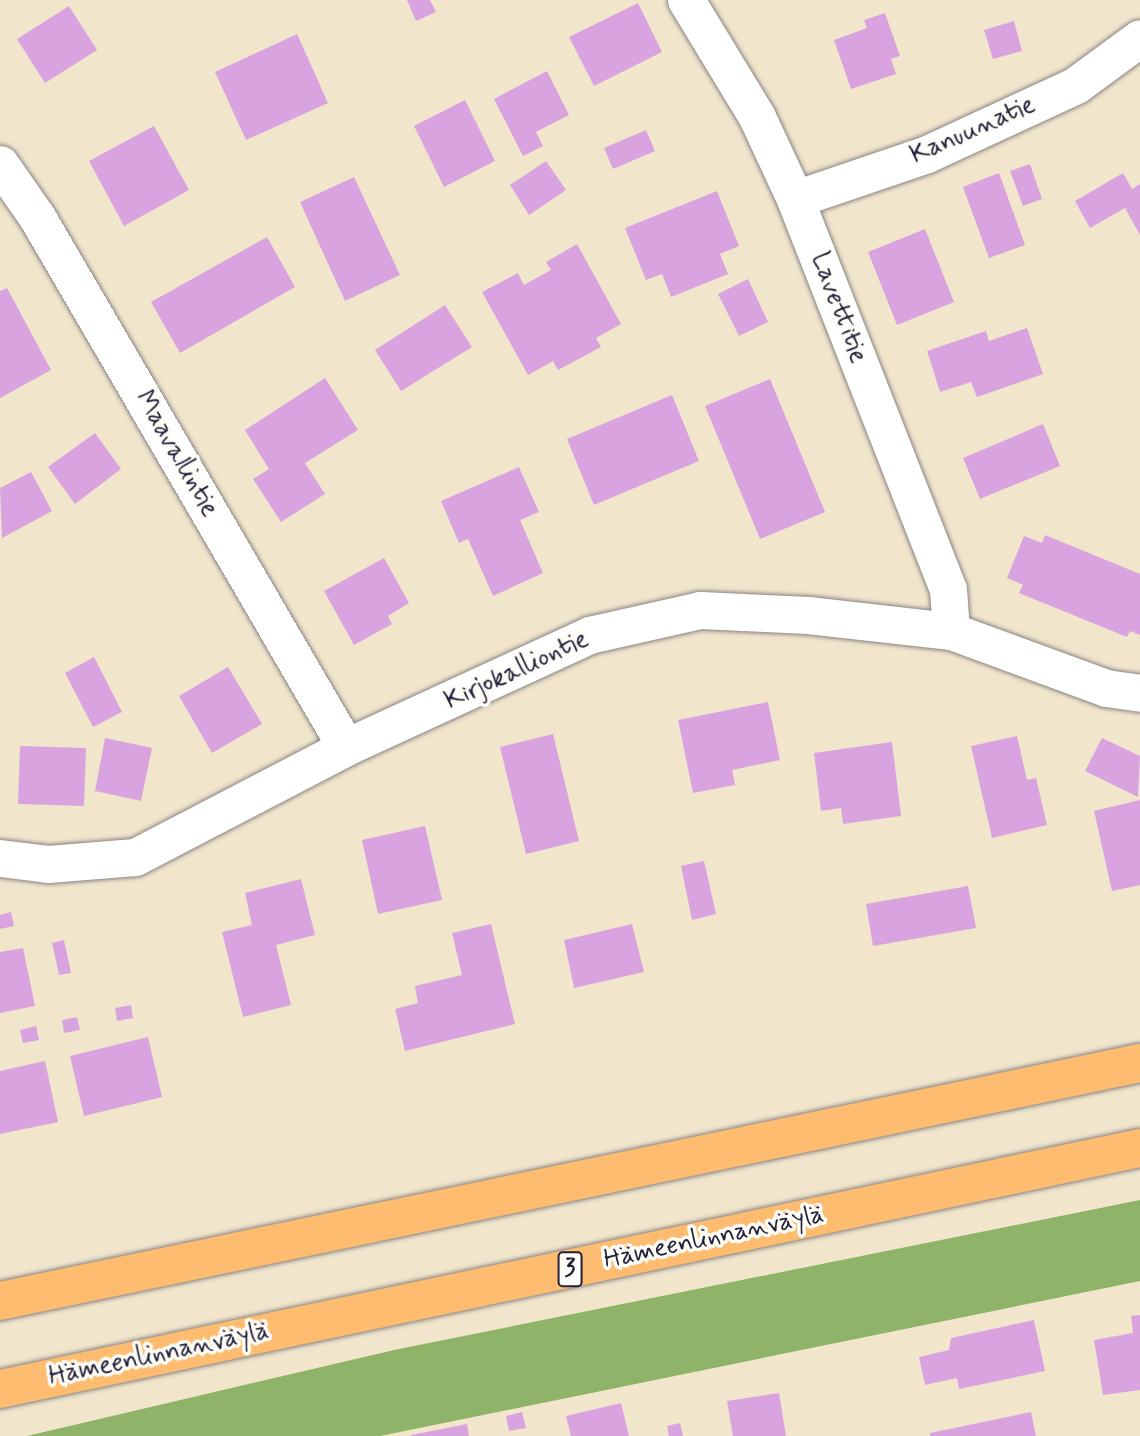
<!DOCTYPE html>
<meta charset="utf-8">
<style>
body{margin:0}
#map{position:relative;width:1140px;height:1436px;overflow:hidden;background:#f1e6cc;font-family:Mynerve,sans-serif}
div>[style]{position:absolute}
.forest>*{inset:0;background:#8fb368}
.building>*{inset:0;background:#d9a3e0}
.roads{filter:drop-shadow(0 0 2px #8a8484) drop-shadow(0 0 2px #8a8484)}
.minor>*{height:37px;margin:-18.5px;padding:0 18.5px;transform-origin:18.5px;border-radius:18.5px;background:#fff}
.trunk>*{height:38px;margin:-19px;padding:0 19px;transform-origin:19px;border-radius:19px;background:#fdbc6f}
span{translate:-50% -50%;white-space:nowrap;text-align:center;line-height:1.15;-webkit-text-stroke:7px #fdfcf7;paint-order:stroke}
.shield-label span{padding:2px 5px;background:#fdfcf7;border:2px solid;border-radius:5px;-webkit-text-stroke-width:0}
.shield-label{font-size:24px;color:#22223b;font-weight:700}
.street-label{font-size:26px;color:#22223b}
</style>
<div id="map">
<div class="forest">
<i style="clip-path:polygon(1140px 1200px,1140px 1281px,380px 1436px,27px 1436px,394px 1350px)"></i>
</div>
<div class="building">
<i style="clip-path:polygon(407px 0,430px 0,436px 12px,416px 21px)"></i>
<i style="clip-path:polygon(638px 3px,662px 52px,594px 86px,569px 37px)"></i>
<i style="clip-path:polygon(69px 6px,97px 50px,45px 83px,17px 39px)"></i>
<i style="clip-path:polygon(885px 13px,900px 56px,891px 59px,896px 74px,851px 89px,834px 40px,867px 28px,864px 20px)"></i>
<i style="clip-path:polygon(1014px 21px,1022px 51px,993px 59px,984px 30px)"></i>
<i style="clip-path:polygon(297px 34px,328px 103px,246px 140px,215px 72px)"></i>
<i style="clip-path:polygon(547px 71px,569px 115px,536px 132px,543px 146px,523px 156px,494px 99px)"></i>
<i style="clip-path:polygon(465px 100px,495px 161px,444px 187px,414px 126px)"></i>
<i style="clip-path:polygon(154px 126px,189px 190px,124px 226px,89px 161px)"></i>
<i style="clip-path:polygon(646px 130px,655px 151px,613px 169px,604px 148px)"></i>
<i style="clip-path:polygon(546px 161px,566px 190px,529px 215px,510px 185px)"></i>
<i style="clip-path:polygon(1030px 164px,1042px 199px,1023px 206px,1010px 171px)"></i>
<i style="clip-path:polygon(999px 173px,1025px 245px,989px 258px,963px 187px)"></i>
<i style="clip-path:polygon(1123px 173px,1132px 189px,1140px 184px,1140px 235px,1125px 208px,1090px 228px,1075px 201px)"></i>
<i style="clip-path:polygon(354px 177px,400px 275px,345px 301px,300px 202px)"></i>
<i style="clip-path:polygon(717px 191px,739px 246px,720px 254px,728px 274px,671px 297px,662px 274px,646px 280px,625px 228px)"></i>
<i style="clip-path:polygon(925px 229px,954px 302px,897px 325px,868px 252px)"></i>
<i style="clip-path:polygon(267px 237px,295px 287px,180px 353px,151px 302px)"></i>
<i style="clip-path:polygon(577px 244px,621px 324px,596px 338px,601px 347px,558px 370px,553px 361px,528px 375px,482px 292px,518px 273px,524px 285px,551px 270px,546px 262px)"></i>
<i style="clip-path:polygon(748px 279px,768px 322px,739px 336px,718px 294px)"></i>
<i style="clip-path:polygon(7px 288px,51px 370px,0 398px,0 291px)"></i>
<i style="clip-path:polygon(445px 305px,472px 347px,401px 391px,375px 350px)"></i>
<i style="clip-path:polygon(1027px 328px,1043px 374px,977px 397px,971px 382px,940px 392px,927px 351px,986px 331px,989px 341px)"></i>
<i style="clip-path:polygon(325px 378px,358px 430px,305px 463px,325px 494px,281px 522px,253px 479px,269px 469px,245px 430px)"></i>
<i style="clip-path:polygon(770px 379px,825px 512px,760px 539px,705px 406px)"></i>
<i style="clip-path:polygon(672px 395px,699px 461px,594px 505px,567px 439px)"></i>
<i style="clip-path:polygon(1043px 424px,1060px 466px,980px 499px,963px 458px)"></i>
<i style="clip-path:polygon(95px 433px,121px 469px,75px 504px,48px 467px)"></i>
<i style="clip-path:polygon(519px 467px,539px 512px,520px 520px,543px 573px,493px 596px,468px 539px,459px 543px,441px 501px)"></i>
<i style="clip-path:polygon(31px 472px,52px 511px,2px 538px,0 488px)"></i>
<i style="clip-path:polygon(1045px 535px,1140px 574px,1140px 635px,1130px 631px,1127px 637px,1019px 593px,1023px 585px,1007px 578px,1024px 536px,1042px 543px)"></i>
<i style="clip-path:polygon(384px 558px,409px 603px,388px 616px,392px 624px,354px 645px,324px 591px)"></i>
<i style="clip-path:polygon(94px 657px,122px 712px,93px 727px,65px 673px)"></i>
<i style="clip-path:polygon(228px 667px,262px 724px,212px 753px,179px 696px)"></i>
<i style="clip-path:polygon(768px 702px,780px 760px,732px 770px,735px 785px,693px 793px,678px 720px)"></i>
<i style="clip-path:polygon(553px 734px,579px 841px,526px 854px,500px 747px)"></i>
<i style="clip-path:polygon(1017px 736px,1027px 780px,1036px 778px,1047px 825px,992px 838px,971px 746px)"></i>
<i style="clip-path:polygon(105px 738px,152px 748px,141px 801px,95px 791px)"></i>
<i style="clip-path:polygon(1102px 738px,1140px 756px,1138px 797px,1085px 771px)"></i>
<i style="clip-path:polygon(892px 742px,901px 816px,843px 824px,841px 808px,821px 811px,814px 753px)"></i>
<i style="clip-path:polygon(20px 746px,86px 748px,84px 806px,18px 804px)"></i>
<i style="clip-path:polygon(1140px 800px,1140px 885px,1112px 891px,1094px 811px)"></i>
<i style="clip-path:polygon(425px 826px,442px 900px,378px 914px,362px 840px)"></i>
<i style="clip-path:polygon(704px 861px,716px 914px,692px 920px,681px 866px)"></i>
<i style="clip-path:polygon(301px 879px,315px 935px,276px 945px,291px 1005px,243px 1017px,222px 932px,252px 925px,245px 893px)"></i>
<i style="clip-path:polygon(968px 886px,976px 928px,873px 946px,866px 904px)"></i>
<i style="clip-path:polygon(11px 912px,14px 926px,0 929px,0 915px)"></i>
<i style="clip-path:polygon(491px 924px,515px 1024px,405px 1051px,395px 1009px,418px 1003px,415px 986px,462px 975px,452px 933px)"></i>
<i style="clip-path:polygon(632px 924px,644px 972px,574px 988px,564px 940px)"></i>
<i style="clip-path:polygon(64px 940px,71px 973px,59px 975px,52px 943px)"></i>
<i style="clip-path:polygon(23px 948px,35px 1006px,0 1013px,0 952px)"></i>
<i style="clip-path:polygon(131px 1005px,133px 1018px,117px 1021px,115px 1008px)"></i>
<i style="clip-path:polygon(77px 1017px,80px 1030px,64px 1033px,62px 1020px)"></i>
<i style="clip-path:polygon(36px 1026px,39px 1040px,23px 1043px,20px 1030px)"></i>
<i style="clip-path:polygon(148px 1037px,162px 1097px,84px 1116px,70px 1056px)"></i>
<i style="clip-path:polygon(45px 1061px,58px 1122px,0 1134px,0 1071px)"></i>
<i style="clip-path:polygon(1140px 1315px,1140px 1390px,1103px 1395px,1094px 1340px,1133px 1333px,1131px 1316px)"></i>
<i style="clip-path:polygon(1034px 1320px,1045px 1371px,959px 1389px,957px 1378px,925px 1385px,919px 1357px,949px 1350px,951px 1338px)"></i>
<i style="clip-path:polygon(779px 1393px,786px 1436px,733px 1436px,727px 1401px)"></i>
<i style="clip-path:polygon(621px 1403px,629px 1436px,571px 1436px,566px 1416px)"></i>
<i style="clip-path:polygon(522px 1412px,526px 1428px,509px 1431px,506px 1416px)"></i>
<i style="clip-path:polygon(1031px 1412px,1036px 1436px,930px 1436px,930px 1433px)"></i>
<i style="clip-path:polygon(680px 1423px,683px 1436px,669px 1436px,667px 1426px)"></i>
<i style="clip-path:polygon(467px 1424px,469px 1436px,411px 1436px,411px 1435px)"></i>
</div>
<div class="roads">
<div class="minor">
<i style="left:686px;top:0;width:137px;rotate:58.7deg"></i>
<i style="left:757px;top:117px;width:90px;rotate:65.1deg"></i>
<i style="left:795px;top:199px;width:419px;rotate:68.6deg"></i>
<i style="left:948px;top:589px;width:42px;rotate:85.9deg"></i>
<i style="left:0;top:164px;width:65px;rotate:55.1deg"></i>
<i style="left:37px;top:217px;width:613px;rotate:59.76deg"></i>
<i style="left:795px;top:199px;width:139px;rotate:-18.8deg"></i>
<i style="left:927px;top:154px;width:164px;rotate:-24.8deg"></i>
<i style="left:1076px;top:85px;width:79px;rotate:-36.3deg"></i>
<i style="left:0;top:858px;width:48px;rotate:7.1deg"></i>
<i style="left:48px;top:864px;width:87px;rotate:-4.6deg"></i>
<i style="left:135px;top:857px;width:238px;rotate:-27.5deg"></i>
<i style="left:346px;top:747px;width:268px;rotate:-24.7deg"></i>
<i style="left:589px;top:635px;width:114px;rotate:-12.7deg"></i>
<i style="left:700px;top:610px;width:108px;rotate:2.7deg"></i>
<i style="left:808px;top:615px;width:144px;rotate:6.4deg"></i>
<i style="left:951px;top:631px;width:165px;rotate:20.2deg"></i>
<i style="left:1106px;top:688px;width:34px;rotate:8deg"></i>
</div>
<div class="trunk">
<i style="left:0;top:1301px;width:1165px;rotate:-11.79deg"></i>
<i style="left:0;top:1389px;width:1165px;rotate:-11.94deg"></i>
</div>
</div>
<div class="shield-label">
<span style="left:570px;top:1269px">3</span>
</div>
<div class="street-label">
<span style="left:973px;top:131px;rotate:-24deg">Kanuunatie</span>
<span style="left:838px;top:308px;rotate:69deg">Lavettitie</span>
<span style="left:176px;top:454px;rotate:60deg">Maavallintie</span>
<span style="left:517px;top:671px;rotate:-25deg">Kirjokalliontie</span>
<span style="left:714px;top:1238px;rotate:-12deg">Hämeenlinnanväylä</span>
<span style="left:159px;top:1355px;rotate:-12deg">Hämeenlinnanväylä</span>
</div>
</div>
